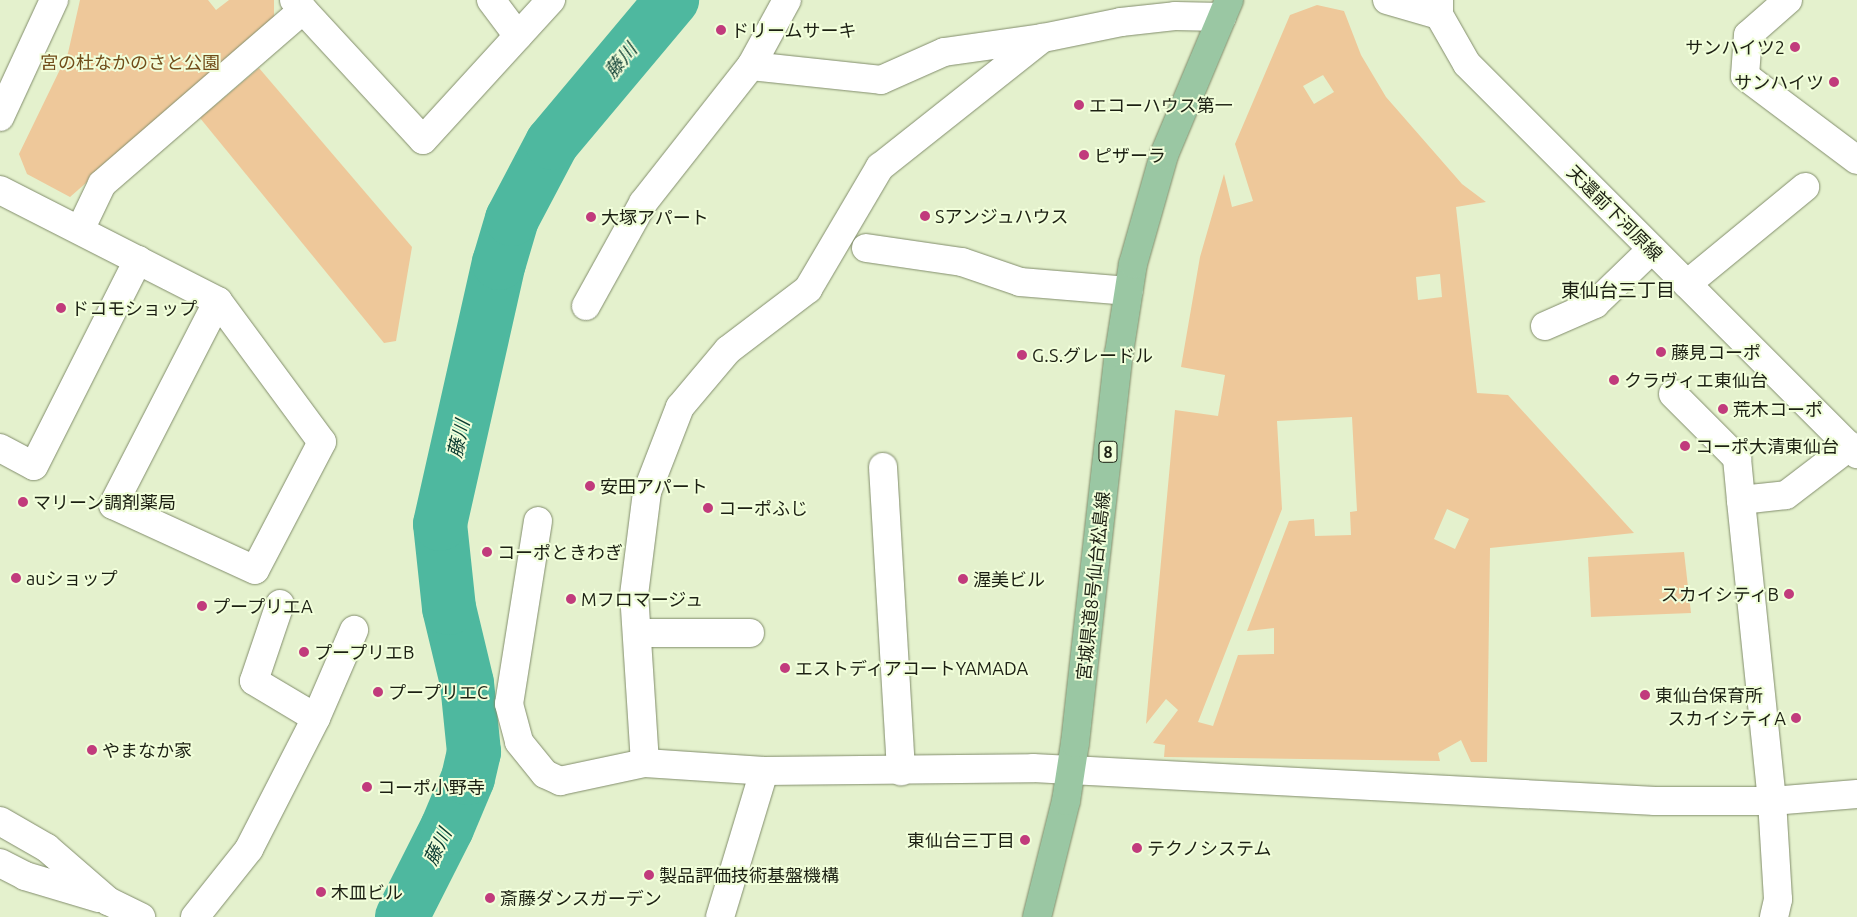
<!DOCTYPE html>
<meta charset="utf-8">
<style>
body{margin:0}
#map{position:relative;width:1857px;height:917px;overflow:hidden;background:#e4f1cd;font-family:Ubuntu,"Noto Sans JP",sans-serif}
div>[style]{position:absolute}
.green>*{inset:0;background:#eec89a}
.river>*{height:54px;margin:-27px;padding:0 27px;transform-origin:27px;border-radius:27px;background:#4eb89f}
.roads{filter:drop-shadow(0 0 1px #828d6c) drop-shadow(0 0 1px #828d6c)}
.minor>*{height:28px;margin:-14px;padding:0 14px;transform-origin:14px;border-radius:14px;background:#fff}
.major>*{height:28px;margin:-14px;padding:0 14px;transform-origin:14px;border-radius:14px;background:#9ac7a3}
.dots>*{width:14px;height:14px;translate:-50% -50%;box-sizing:border-box;border:2px solid #f1feda;border-radius:50%}
span{translate:-50% -50%;white-space:nowrap;text-align:center;line-height:1.15;-webkit-text-stroke:4px #f1feda;paint-order:stroke}
.shield-label span{padding:1px 4px;background:#f1feda;border:1px solid;border-radius:4px;-webkit-text-stroke-width:0}
.shield-label{font-size:16px;color:#1c2013;font-weight:700}
.poi-label{font-size:18px;color:#1c2013}
.left{translate:0 -50%;text-align:left}
.right{translate:-100% -50%;text-align:right}
.park-label{font-size:18px;color:#714d1a}
.street-label{font-size:18px;color:#1c2013}
.water-label{font-size:19px;color:#08392f;font-style:italic}
.neighbourhood-label{font-size:19px;color:#1c2013}
</style>
<div id="map">
<div class="green">
<i style="clip-path:polygon(80px 0,208px 0,216px 10px,229px 0,274px 0,274px 18px,70px 197px,27px 174px,19px 154px,68px 53px)"></i>
<i style="clip-path:polygon(evenodd,1317px 5px,1344px 11px,1361px 55px,1386px 97px,1462px 184px,1486px 202px,1456px 207px,1477px 393px,1508px 395px,1634px 533px,1490px 548px,1487px 762px,1471px 762px,1461px 740px,1438px 753px,1440px 761px,1164px 757px,1165px 745px,1153px 743px,1178px 710px,1166px 699px,1146px 724px,1175px 410px,1218px 416px,1225px 375px,1181px 367px,1200px 257px,1224px 174px,1232px 207px,1253px 201px,1235px 144px,1290px 15px,1317px 5px,1323px 75px,1334px 92px,1314px 104px,1303px 86px,1323px 75px,1317px 5px,1440px 274px,1442px 297px,1418px 300px,1416px 277px,1440px 274px,1317px 5px,1352px 417px,1357px 511px,1350px 512px,1351px 535px,1315px 536px,1314px 519px,1289px 521px,1247px 631px,1274px 628px,1274px 654px,1238px 655px,1213px 726px,1198px 722px,1282px 509px,1277px 421px,1352px 417px,1317px 5px,1447px 509px,1469px 519px,1455px 549px,1434px 539px,1447px 509px)"></i>
<i style="clip-path:polygon(259px 68px,412px 247px,396px 341px,384px 343px,200px 118px)"></i>
<i style="clip-path:polygon(1684px 552px,1691px 613px,1591px 617px,1588px 557px)"></i>
</div>
<div class="river">
<i style="left:402px;top:917px;width:100px;rotate:-63.2deg"></i>
<i style="left:447px;top:828px;width:54px;rotate:-67.2deg"></i>
<i style="left:468px;top:778px;width:27px;rotate:-77deg"></i>
<i style="left:474px;top:752px;width:69px;rotate:-95.8deg"></i>
<i style="left:467px;top:683px;width:77px;rotate:-103.5deg"></i>
<i style="left:449px;top:608px;width:84px;rotate:-96.1deg"></i>
<i style="left:440px;top:524px;width:268px;rotate:-77.3deg"></i>
<i style="left:499px;top:263px;width:46px;rotate:-73.5deg"></i>
<i style="left:512px;top:219px;width:86px;rotate:-62.2deg"></i>
<i style="left:552px;top:143px;width:187px;rotate:-50deg"></i>
</div>
<div class="roads">
<div class="minor">
<i style="left:294px;top:0;width:190px;rotate:47.3deg"></i>
<i style="left:423px;top:140px;width:190px;rotate:-47.6deg"></i>
<i style="left:491px;top:0;width:45px;rotate:53.1deg"></i>
<i style="left:1387px;top:0;width:54px;rotate:16.1deg"></i>
<i style="left:1439px;top:0;width:15px;rotate:90deg"></i>
<i style="left:1439px;top:15px;width:56px;rotate:60.3deg"></i>
<i style="left:1467px;top:64px;width:552px;rotate:45deg"></i>
<i style="left:1788px;top:0;width:53px;rotate:138.8deg"></i>
<i style="left:1748px;top:35px;width:41px;rotate:94.2deg"></i>
<i style="left:1745px;top:76px;width:140px;rotate:36.9deg"></i>
<i style="left:751px;top:66px;width:75px;rotate:-61.4deg"></i>
<i style="left:0;top:117px;width:129px;rotate:-65.2deg"></i>
<i style="left:0;top:190px;width:245px;rotate:27deg"></i>
<i style="left:218px;top:301px;width:175px;rotate:53.6deg"></i>
<i style="left:322px;top:442px;width:144px;rotate:117.6deg"></i>
<i style="left:255px;top:570px;width:156px;rotate:-155.4deg"></i>
<i style="left:113px;top:505px;width:229px;rotate:-62.8deg"></i>
<i style="left:80px;top:230px;width:51px;rotate:-64.4deg"></i>
<i style="left:102px;top:184px;width:266px;rotate:-40.9deg"></i>
<i style="left:866px;top:248px;width:97px;rotate:8.3deg"></i>
<i style="left:962px;top:262px;width:61px;rotate:19deg"></i>
<i style="left:1020px;top:282px;width:109px;rotate:4.7deg"></i>
<i style="left:1687px;top:284px;width:153px;rotate:-39.4deg"></i>
<i style="left:586px;top:306px;width:118px;rotate:-61deg"></i>
<i style="left:643px;top:203px;width:174px;rotate:-51.8deg"></i>
<i style="left:751px;top:66px;width:131px;rotate:6.1deg"></i>
<i style="left:881px;top:80px;width:69px;rotate:-24deg"></i>
<i style="left:944px;top:52px;width:99px;rotate:-8.1deg"></i>
<i style="left:1545px;top:326px;width:55px;rotate:-23.7deg"></i>
<i style="left:1595px;top:304px;width:79px;rotate:-44deg"></i>
<i style="left:1673px;top:394px;width:91px;rotate:45deg"></i>
<i style="left:1737px;top:458px;width:42px;rotate:84.6deg"></i>
<i style="left:0;top:448px;width:38px;rotate:28deg"></i>
<i style="left:34px;top:466px;width:231px;rotate:-63.2deg"></i>
<i style="left:883px;top:467px;width:305px;rotate:86.6deg"></i>
<i style="left:538px;top:521px;width:185px;rotate:99deg"></i>
<i style="left:509px;top:704px;width:39px;rotate:75deg"></i>
<i style="left:519px;top:742px;width:41px;rotate:50.9deg"></i>
<i style="left:545px;top:774px;width:17px;rotate:25deg"></i>
<i style="left:560px;top:781px;width:87px;rotate:-12deg"></i>
<i style="left:645px;top:763px;width:119px;rotate:3.8deg"></i>
<i style="left:764px;top:771px;width:269px;rotate:-0.6deg"></i>
<i style="left:1033px;top:768px;width:623px;rotate:3.04deg"></i>
<i style="left:1655px;top:801px;width:117px"></i>
<i style="left:1772px;top:801px;width:85px;rotate:-4.7deg"></i>
<i style="left:280px;top:604px;width:81px;rotate:108.7deg"></i>
<i style="left:254px;top:681px;width:72px;rotate:30.8deg"></i>
<i style="left:637px;top:633px;width:113px"></i>
<i style="left:645px;top:763px;width:168px;rotate:-93.7deg"></i>
<i style="left:634px;top:595px;width:104px;rotate:-82.8deg"></i>
<i style="left:647px;top:492px;width:91px;rotate:-68.8deg"></i>
<i style="left:680px;top:407px;width:75px;rotate:-49.9deg"></i>
<i style="left:728px;top:350px;width:101px;rotate:-37.3deg"></i>
<i style="left:808px;top:289px;width:142px;rotate:-59.5deg"></i>
<i style="left:880px;top:167px;width:208px;rotate:-38.4deg"></i>
<i style="left:1043px;top:38px;width:80px;rotate:-11.6deg"></i>
<i style="left:1121px;top:22px;width:54px;rotate:-6.3deg"></i>
<i style="left:1175px;top:16px;width:47px;rotate:1.2deg"></i>
<i style="left:0;top:821px;width:54px;rotate:29.9deg"></i>
<i style="left:47px;top:848px;width:81px;rotate:41deg"></i>
<i style="left:108px;top:901px;width:37px;rotate:26deg"></i>
<i style="left:0;top:863px;width:28px;rotate:27deg"></i>
<i style="left:25px;top:876px;width:77px;rotate:16.6deg"></i>
<i style="left:195px;top:917px;width:87px;rotate:-51.5deg"></i>
<i style="left:249px;top:849px;width:147px;rotate:-62.9deg"></i>
<i style="left:316px;top:718px;width:96px;rotate:-66.6deg"></i>
<i style="left:720px;top:917px;width:152px;rotate:-73.2deg"></i>
<i style="left:1774px;top:917px;width:18px;rotate:-77deg"></i>
<i style="left:1778px;top:899px;width:98px;rotate:-93.5deg"></i>
<i style="left:1772px;top:801px;width:303px;rotate:-95.9deg"></i>
<i style="left:1741px;top:500px;width:45px;rotate:-6.3deg"></i>
<i style="left:1786px;top:495px;width:81px;rotate:-37.4deg"></i>
</div>
<div class="major">
<i style="left:1037px;top:917px;width:120px;rotate:-76deg"></i>
<i style="left:1066px;top:801px;width:59px;rotate:-81.2deg"></i>
<i style="left:1075px;top:743px;width:392px;rotate:-83.6deg"></i>
<i style="left:1119px;top:353px;width:90px;rotate:-81.1deg"></i>
<i style="left:1133px;top:264px;width:113px;rotate:-74.1deg"></i>
<i style="left:1164px;top:155px;width:168px;rotate:-67.2deg"></i>
</div>
</div>
<div class="dots">
<i style="left:721px;top:30px;background:#c13b7c"></i>
<i style="left:1795px;top:47px;background:#c13b7c"></i>
<i style="left:1834px;top:82px;background:#c13b7c"></i>
<i style="left:1079px;top:105px;background:#c13b7c"></i>
<i style="left:1084px;top:155px;background:#c13b7c"></i>
<i style="left:925px;top:216px;background:#c13b7c"></i>
<i style="left:591px;top:217px;background:#c13b7c"></i>
<i style="left:61px;top:308px;background:#c13b7c"></i>
<i style="left:1661px;top:352px;background:#c13b7c"></i>
<i style="left:1022px;top:355px;background:#c13b7c"></i>
<i style="left:1614px;top:380px;background:#c13b7c"></i>
<i style="left:1723px;top:409px;background:#c13b7c"></i>
<i style="left:1685px;top:446px;background:#c13b7c"></i>
<i style="left:590px;top:486px;background:#c13b7c"></i>
<i style="left:23px;top:502px;background:#c13b7c"></i>
<i style="left:708px;top:508px;background:#c13b7c"></i>
<i style="left:487px;top:552px;background:#c13b7c"></i>
<i style="left:16px;top:578px;background:#c13b7c"></i>
<i style="left:963px;top:579px;background:#c13b7c"></i>
<i style="left:1789px;top:594px;background:#c13b7c"></i>
<i style="left:571px;top:599px;background:#c13b7c"></i>
<i style="left:202px;top:606px;background:#c13b7c"></i>
<i style="left:304px;top:652px;background:#c13b7c"></i>
<i style="left:785px;top:668px;background:#c13b7c"></i>
<i style="left:378px;top:692px;background:#c13b7c"></i>
<i style="left:1645px;top:695px;background:#c13b7c"></i>
<i style="left:1796px;top:718px;background:#c13b7c"></i>
<i style="left:92px;top:750px;background:#c13b7c"></i>
<i style="left:367px;top:787px;background:#c13b7c"></i>
<i style="left:1025px;top:840px;background:#c13b7c"></i>
<i style="left:1137px;top:848px;background:#c13b7c"></i>
<i style="left:649px;top:875px;background:#c13b7c"></i>
<i style="left:321px;top:892px;background:#c13b7c"></i>
<i style="left:490px;top:898px;background:#c13b7c"></i>
</div>
<div class="shield-label">
<span style="left:1108px;top:452px">8</span>
</div>
<div class="poi-label">
<span class="left" style="left:731px;top:30px">ドリームサーキ</span>
<span class="right" style="left:1785px;top:47px">サンハイツ2</span>
<span class="right" style="left:1824px;top:82px">サンハイツ</span>
<span class="left" style="left:1089px;top:105px">エコーハウス第一</span>
<span class="left" style="left:1094px;top:155px">ピザーラ</span>
<span class="left" style="left:935px;top:216px">Sアンジュハウス</span>
<span class="left" style="left:601px;top:217px">大塚アパート</span>
<span class="left" style="left:71px;top:308px">ドコモショップ</span>
<span class="left" style="left:1671px;top:352px">藤見コーポ</span>
<span class="left" style="left:1032px;top:355px">G.S.グレードル</span>
<span class="left" style="left:1624px;top:380px">クラヴィエ東仙台</span>
<span class="left" style="left:1733px;top:409px">荒木コーポ</span>
<span class="left" style="left:1695px;top:446px">コーポ大清東仙台</span>
<span class="left" style="left:600px;top:486px">安田アパート</span>
<span class="left" style="left:33px;top:502px">マリーン調剤薬局</span>
<span class="left" style="left:718px;top:508px">コーポふじ</span>
<span class="left" style="left:497px;top:552px">コーポときわぎ</span>
<span class="left" style="left:26px;top:578px">auショップ</span>
<span class="left" style="left:973px;top:579px">渥美ビル</span>
<span class="right" style="left:1779px;top:594px">スカイシティB</span>
<span class="left" style="left:581px;top:599px">Mフロマージュ</span>
<span class="left" style="left:212px;top:606px">プープリエA</span>
<span class="left" style="left:314px;top:652px">プープリエB</span>
<span class="left" style="left:795px;top:668px">エストディアコートYAMADA</span>
<span class="left" style="left:388px;top:692px">プープリエC</span>
<span class="left" style="left:1655px;top:695px">東仙台保育所</span>
<span class="right" style="left:1786px;top:718px">スカイシティA</span>
<span class="left" style="left:102px;top:750px">やまなか家</span>
<span class="left" style="left:377px;top:787px">コーポ小野寺</span>
<span class="right" style="left:1015px;top:840px">東仙台三丁目</span>
<span class="left" style="left:1147px;top:848px">テクノシステム</span>
<span class="left" style="left:659px;top:875px">製品評価技術基盤機構</span>
<span class="left" style="left:331px;top:892px">木皿ビル</span>
<span class="left" style="left:500px;top:898px">斎藤ダンスガーデン</span>
</div>
<div class="park-label">
<span style="left:130px;top:62px">宮の杜なかのさと公園</span>
</div>
<div class="street-label">
<span style="left:1615px;top:213px;rotate:45deg">天還前下河原線</span>
<span style="left:1093px;top:586px;rotate:-84deg">宮城県道8号仙台松島線</span>
</div>
<div class="water-label">
<span style="left:621px;top:61px;rotate:-50deg">藤川</span>
<span style="left:459px;top:439px;rotate:-77deg">藤川</span>
<span style="left:438px;top:847px;rotate:-64deg">藤川</span>
</div>
<div class="neighbourhood-label">
<span style="left:1618px;top:291px">東仙台三丁目</span>
</div>
</div>
